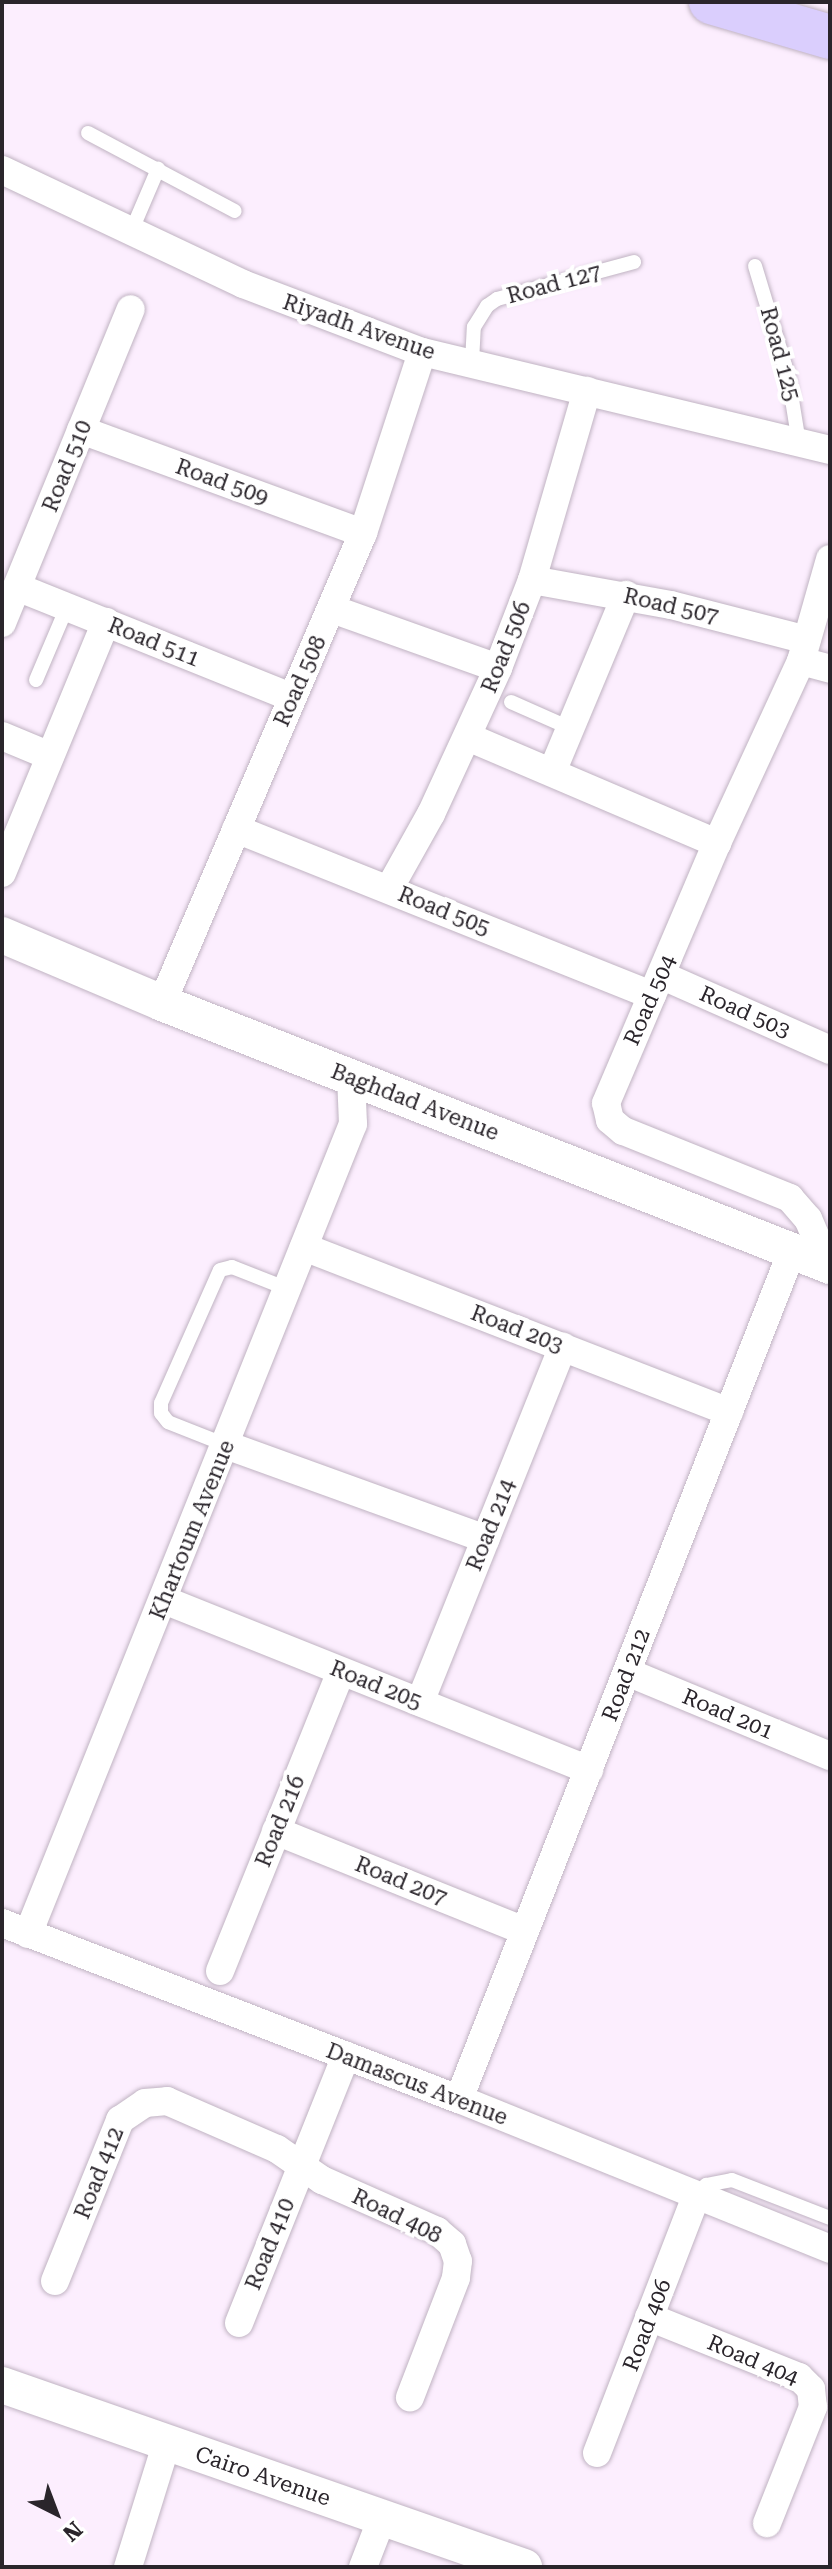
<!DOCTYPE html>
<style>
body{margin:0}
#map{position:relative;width:832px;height:2569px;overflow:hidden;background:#fceefe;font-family:"Roboto Serif",serif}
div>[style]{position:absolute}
.roads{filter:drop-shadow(0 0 2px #c0b3c2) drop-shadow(0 0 2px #c0b3c2)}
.service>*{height:14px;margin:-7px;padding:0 7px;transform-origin:7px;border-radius:7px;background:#fff}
.minor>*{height:28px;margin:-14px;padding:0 14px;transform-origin:14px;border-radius:14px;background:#fff}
.tertiary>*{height:36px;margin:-18px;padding:0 18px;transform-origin:18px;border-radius:18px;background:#fff}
.primary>*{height:44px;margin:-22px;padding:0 22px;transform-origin:22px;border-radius:22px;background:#dacefd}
span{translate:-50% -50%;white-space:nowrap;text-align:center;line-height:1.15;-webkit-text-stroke:8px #fff;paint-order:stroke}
.street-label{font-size:22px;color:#2a252b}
.frame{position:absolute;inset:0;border:4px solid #2a252b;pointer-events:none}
.north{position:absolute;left:16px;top:2473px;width:80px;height:80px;-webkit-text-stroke:6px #fff;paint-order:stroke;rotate:138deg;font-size:22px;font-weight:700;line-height:32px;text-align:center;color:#2a252b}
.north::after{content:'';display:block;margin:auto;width:28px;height:36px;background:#2a252b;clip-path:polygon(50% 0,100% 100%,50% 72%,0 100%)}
</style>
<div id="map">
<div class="roads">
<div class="service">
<i style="left:88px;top:133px;width:166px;rotate:28deg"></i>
<i style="left:131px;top:232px;width:69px;rotate:-66.8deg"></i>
<i style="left:755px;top:266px;width:114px;rotate:73.2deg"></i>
<i style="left:788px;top:375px;width:69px;rotate:80.8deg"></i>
<i style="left:472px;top:362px;width:35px;rotate:-87deg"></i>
<i style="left:474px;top:327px;width:25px;rotate:-58deg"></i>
<i style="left:487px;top:306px;width:12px;rotate:-35deg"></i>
<i style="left:497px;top:299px;width:142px;rotate:-15.1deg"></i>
<i style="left:36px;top:680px;width:79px;rotate:-67deg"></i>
<i style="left:511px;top:702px;width:64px;rotate:23.8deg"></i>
<i style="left:226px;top:1445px;width:62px;rotate:-158.4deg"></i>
<i style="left:168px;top:1422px;width:11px;rotate:-128deg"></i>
<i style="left:161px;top:1413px;width:10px;rotate:-90deg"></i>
<i style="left:161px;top:1403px;width:145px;rotate:-66.1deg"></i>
<i style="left:220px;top:1270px;width:12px;rotate:-14deg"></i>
<i style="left:232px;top:1267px;width:60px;rotate:21.4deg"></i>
<i style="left:696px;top:2197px;width:16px;rotate:-50deg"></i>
<i style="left:706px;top:2185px;width:26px;rotate:-11deg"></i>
<i style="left:732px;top:2180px;width:105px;rotate:21.2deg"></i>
</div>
<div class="minor">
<i style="left:2px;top:170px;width:267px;rotate:25.3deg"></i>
<i style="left:243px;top:284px;width:191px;rotate:20.8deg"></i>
<i style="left:422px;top:352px;width:420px;rotate:13.5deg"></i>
<i style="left:81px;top:430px;width:300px;rotate:20.1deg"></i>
<i style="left:532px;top:580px;width:141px;rotate:10.2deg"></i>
<i style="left:671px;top:605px;width:140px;rotate:14.4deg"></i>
<i style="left:17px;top:587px;width:295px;rotate:21.9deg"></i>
<i style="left:332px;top:609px;width:176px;rotate:19.6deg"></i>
<i style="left:2px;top:623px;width:339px;rotate:-67.7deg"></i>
<i style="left:801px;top:661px;width:30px;rotate:15deg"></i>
<i style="left:2px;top:736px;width:52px;rotate:22.6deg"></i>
<i style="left:468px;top:737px;width:271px;rotate:23.1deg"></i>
<i style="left:552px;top:772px;width:192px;rotate:-67.3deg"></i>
<i style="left:236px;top:829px;width:448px;rotate:21.8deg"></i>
<i style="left:2px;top:873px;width:272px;rotate:-67.5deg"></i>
<i style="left:389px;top:889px;width:86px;rotate:-60.8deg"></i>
<i style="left:431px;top:814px;width:161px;rotate:-65.3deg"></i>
<i style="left:498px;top:668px;width:94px;rotate:-68.9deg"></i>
<i style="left:532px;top:580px;width:197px;rotate:-73.8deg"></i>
<i style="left:661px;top:975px;width:185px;rotate:23.9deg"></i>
<i style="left:162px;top:1003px;width:511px;rotate:-66.85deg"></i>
<i style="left:363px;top:533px;width:190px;rotate:-71.9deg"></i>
<i style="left:304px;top:1247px;width:456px;rotate:21.2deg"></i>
<i style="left:823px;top:1254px;width:38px;rotate:-113deg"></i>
<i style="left:808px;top:1219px;width:28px;rotate:-131deg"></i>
<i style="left:790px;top:1198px;width:180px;rotate:-158.1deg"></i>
<i style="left:623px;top:1131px;width:17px;rotate:-140deg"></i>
<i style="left:610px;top:1120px;width:17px;rotate:-103deg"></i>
<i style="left:606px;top:1103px;width:283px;rotate:-66.9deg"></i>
<i style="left:717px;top:843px;width:200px;rotate:-65.2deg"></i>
<i style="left:801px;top:661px;width:106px;rotate:-74.1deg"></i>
<i style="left:226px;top:1445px;width:276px;rotate:19.9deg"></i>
<i style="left:164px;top:1600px;width:458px;rotate:21.8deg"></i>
<i style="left:627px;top:1672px;width:220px;rotate:22.5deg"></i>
<i style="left:420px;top:1702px;width:383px;rotate:-68.1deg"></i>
<i style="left:276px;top:1831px;width:268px;rotate:21.9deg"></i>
<i style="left:2px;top:1923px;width:490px;rotate:21.1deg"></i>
<i style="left:459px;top:2099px;width:400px;rotate:22deg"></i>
<i style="left:28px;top:1934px;width:873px;rotate:-68.14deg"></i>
<i style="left:353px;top:1124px;width:47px;rotate:-92.4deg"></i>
<i style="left:220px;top:1971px;width:323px;rotate:-68deg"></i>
<i style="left:459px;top:2099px;width:911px;rotate:-68.56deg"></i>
<i style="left:55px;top:2281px;width:174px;rotate:-68deg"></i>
<i style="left:120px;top:2120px;width:30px;rotate:-34deg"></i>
<i style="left:145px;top:2103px;width:22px;rotate:-5deg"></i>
<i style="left:167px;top:2101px;width:120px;rotate:23.6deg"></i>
<i style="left:277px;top:2149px;width:55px;rotate:34.6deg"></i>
<i style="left:322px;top:2180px;width:126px;rotate:23.9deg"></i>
<i style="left:437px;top:2231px;width:20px;rotate:41deg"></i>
<i style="left:452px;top:2244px;width:18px;rotate:71deg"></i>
<i style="left:458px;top:2261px;width:17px;rotate:97deg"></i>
<i style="left:456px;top:2278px;width:128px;rotate:111.1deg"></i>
<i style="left:649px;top:2317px;width:162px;rotate:21.8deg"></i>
<i style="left:799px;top:2377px;width:17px;rotate:45deg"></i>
<i style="left:811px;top:2389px;width:18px;rotate:84deg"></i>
<i style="left:813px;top:2407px;width:125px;rotate:111.6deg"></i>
<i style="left:239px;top:2323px;width:288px;rotate:-68.2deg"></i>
<i style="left:597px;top:2453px;width:274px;rotate:-68.9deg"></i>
<i style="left:128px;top:2567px;width:131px;rotate:-72.7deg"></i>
<i style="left:363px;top:2567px;width:53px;rotate:-68.8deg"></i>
</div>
<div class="tertiary">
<i style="left:2px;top:935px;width:174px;rotate:23deg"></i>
<i style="left:162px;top:1003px;width:718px;rotate:21.49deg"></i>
<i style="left:2px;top:2385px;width:553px;rotate:19.22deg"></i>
</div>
<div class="primary">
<i style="left:711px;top:2px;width:124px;rotate:16.4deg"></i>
</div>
</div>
<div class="street-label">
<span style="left:554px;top:284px;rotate:-15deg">Road 127</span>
<span style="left:359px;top:327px;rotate:19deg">Riyadh Avenue</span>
<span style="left:780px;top:354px;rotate:75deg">Road 125</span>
<span style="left:67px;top:466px;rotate:-68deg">Road 510</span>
<span style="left:222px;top:482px;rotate:20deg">Road 509</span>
<span style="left:671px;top:606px;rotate:13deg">Road 507</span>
<span style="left:154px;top:642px;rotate:22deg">Road 511</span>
<span style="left:506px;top:647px;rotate:-68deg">Road 506</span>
<span style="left:300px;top:681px;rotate:-66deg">Road 508</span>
<span style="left:444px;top:911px;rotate:22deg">Road 505</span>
<span style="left:650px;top:1000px;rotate:-66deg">Road 504</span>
<span style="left:745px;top:1012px;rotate:24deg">Road 503</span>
<span style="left:415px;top:1102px;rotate:21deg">Baghdad Avenue</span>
<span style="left:517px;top:1329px;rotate:21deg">Road 203</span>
<span style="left:491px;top:1525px;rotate:-68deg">Road 214</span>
<span style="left:192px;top:1530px;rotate:-68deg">Khartoum Avenue</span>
<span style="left:626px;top:1675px;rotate:-69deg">Road 212</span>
<span style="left:376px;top:1685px;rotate:22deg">Road 205</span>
<span style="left:728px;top:1714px;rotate:23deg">Road 201</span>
<span style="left:280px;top:1821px;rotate:-68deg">Road 216</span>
<span style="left:401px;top:1881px;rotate:22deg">Road 207</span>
<span style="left:417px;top:2084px;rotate:21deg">Damascus Avenue</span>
<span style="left:99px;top:2173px;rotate:-68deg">Road 412</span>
<span style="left:397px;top:2216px;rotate:26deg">Road 408</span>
<span style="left:270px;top:2244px;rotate:-68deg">Road 410</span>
<span style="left:647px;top:2325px;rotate:-69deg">Road 406</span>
<span style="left:753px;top:2360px;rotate:23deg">Road 404</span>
<span style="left:263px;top:2476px;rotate:19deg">Cairo Avenue</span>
</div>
<div class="frame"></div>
<div class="north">N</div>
</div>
